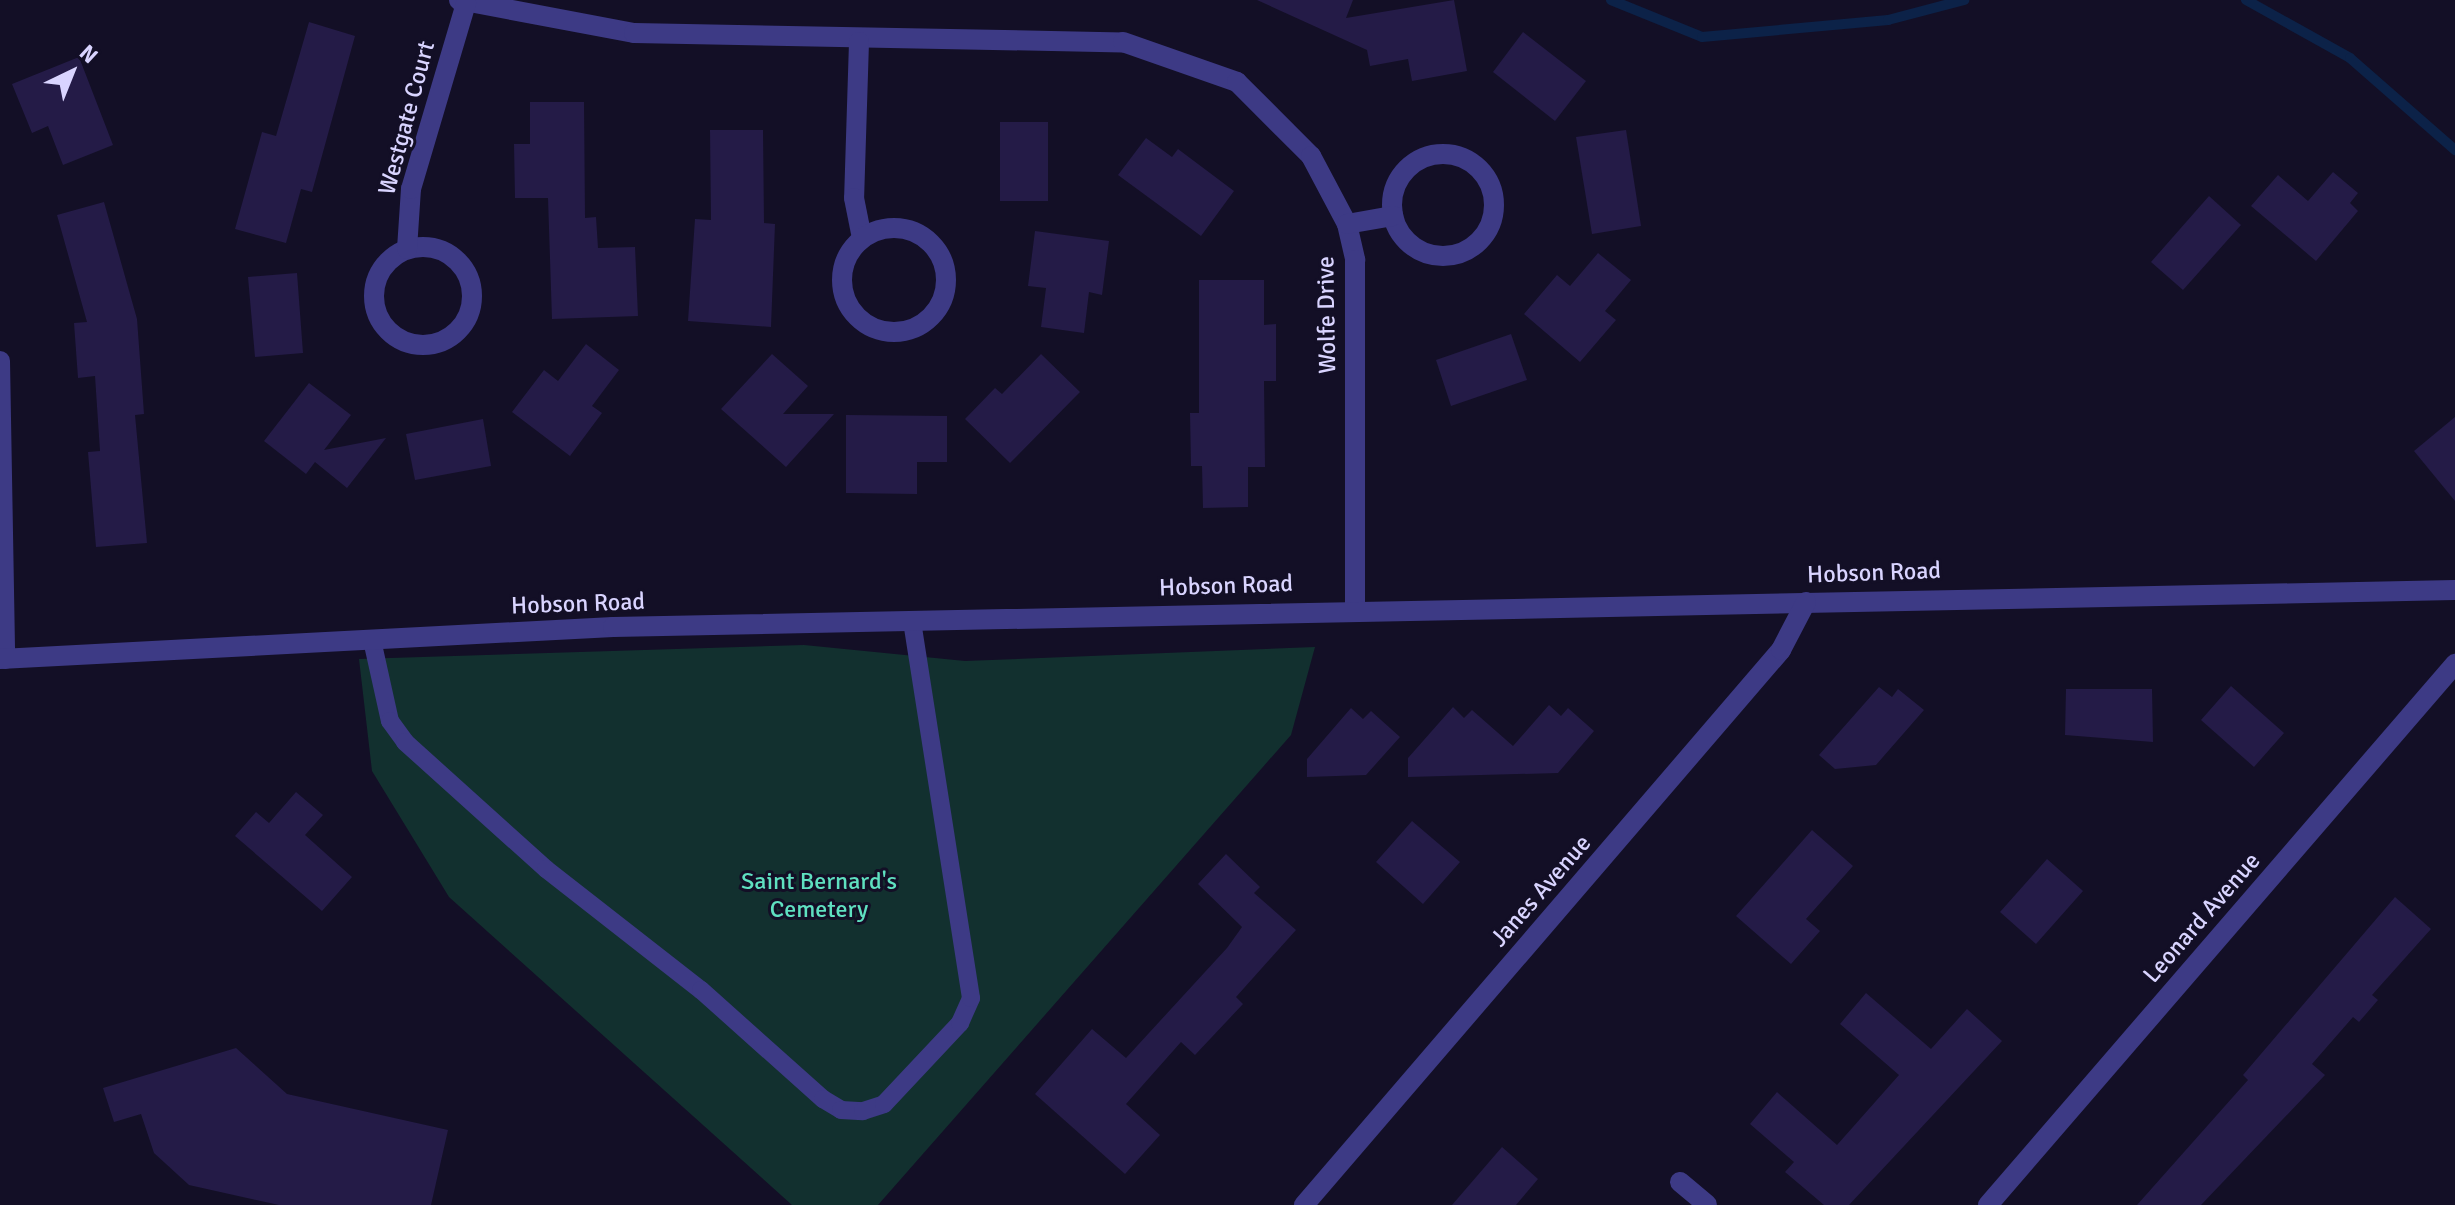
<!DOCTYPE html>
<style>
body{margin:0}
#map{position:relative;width:2455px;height:1205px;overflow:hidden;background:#130f26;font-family:Signika,sans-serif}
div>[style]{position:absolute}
.green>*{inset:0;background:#12302f}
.stream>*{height:10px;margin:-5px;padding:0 5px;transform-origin:5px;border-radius:5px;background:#0c2248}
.building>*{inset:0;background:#241b47}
.service>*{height:18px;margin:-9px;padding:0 9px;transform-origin:9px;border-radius:9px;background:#3d3a85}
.minor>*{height:20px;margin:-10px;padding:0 10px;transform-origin:10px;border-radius:10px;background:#3d3a85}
.minor>.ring{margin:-10px;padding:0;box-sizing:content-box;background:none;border:20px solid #3d3a85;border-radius:50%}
span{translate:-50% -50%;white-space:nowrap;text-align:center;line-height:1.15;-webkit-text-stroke:6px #130f26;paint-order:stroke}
.street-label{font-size:24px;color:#d9d4ff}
.park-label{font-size:24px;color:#5fe0c0}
.north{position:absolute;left:32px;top:32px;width:80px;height:80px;-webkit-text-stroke:6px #130f26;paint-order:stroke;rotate:43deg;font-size:22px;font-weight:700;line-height:32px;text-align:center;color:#d9d4ff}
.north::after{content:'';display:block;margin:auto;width:28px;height:36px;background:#d9d4ff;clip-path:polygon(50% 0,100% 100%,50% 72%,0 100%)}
</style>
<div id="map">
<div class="green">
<i style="clip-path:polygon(804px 645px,965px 661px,1315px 647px,1291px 735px,878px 1205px,792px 1205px,449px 897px,372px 771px,359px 659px)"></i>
</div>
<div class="stream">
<i style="left:1611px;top:0;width:98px;rotate:22.1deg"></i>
<i style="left:1702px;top:37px;width:187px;rotate:-5.2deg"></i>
<i style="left:1888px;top:20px;width:79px;rotate:-14.7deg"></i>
<i style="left:2246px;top:0;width:119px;rotate:29.1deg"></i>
<i style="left:2350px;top:58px;width:140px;rotate:41.2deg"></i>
</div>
<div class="building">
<i style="clip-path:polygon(1257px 0,1353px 0,1346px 18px,1454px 0,1467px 71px,1412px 81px,1408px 59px,1370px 66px,1367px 50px)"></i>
<i style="clip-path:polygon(309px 22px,355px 36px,312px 192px,301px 189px,286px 243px,235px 229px,262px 132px,276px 136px)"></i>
<i style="clip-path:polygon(1523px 32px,1586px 81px,1555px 121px,1493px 72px)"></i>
<i style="clip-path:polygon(79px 57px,113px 145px,63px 165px,48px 126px,32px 133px,12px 84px)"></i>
<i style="clip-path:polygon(530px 102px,584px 102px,585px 218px,596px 217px,598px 248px,635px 247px,638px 316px,552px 319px,548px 198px,515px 198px,514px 144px,530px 144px)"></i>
<i style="clip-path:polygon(1000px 122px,1048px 122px,1048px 201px,1000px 201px)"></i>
<i style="clip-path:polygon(710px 130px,763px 130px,764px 223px,775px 224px,771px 327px,688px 321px,695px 219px,711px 220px)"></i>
<i style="clip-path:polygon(1626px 130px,1641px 226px,1592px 234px,1576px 137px)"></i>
<i style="clip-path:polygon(1146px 138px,1172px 157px,1178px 149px,1234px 191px,1201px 236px,1118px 175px)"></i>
<i style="clip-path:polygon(2333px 172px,2358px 193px,2350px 203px,2358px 211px,2316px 261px,2251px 206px,2278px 175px,2308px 201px)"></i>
<i style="clip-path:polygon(2209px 196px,2241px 225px,2183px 290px,2151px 262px)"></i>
<i style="clip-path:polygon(104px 202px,137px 319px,144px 414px,135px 415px,147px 543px,96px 547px,88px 452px,100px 451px,95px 376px,78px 378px,74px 323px,87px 322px,57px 215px)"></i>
<i style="clip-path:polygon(1035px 231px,1109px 241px,1102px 295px,1089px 292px,1084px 333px,1041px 327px,1046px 288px,1028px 286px)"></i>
<i style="clip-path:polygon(1598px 253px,1631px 280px,1605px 311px,1616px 320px,1580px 362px,1524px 314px,1557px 275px,1570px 286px)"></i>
<i style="clip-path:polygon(297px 273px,303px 353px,255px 357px,248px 277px)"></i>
<i style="clip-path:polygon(1199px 280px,1264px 280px,1264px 325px,1276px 324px,1276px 381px,1264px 381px,1265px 467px,1248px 467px,1248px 507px,1203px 508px,1202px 466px,1191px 466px,1190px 413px,1199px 413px)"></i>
<i style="clip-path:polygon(1511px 334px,1527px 380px,1451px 406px,1436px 360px)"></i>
<i style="clip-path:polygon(586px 344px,619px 370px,592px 406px,602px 413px,570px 456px,512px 412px,544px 370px,558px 381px)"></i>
<i style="clip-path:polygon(772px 354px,808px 386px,783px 414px,834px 414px,786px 467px,721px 409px)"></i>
<i style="clip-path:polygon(1041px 354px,1080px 392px,1010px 463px,965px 419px,995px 388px,1002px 394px)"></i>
<i style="clip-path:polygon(309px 383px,351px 415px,324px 450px,386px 438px,347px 488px,315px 462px,306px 474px,264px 441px)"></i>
<i style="clip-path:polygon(846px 415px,947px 416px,947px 462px,917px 462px,917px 494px,846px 493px)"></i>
<i style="clip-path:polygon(2455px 417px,2455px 501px,2414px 451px)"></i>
<i style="clip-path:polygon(483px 419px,491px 466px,415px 480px,406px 434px)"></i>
<i style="clip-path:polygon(2231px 686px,2284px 733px,2254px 767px,2201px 720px)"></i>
<i style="clip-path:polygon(1879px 687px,1892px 697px,1898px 689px,1924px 710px,1876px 765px,1835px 769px,1819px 755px)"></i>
<i style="clip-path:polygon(2066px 689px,2152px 689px,2153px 742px,2065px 735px)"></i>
<i style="clip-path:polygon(1549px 705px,1561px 716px,1568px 708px,1594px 731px,1558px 773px,1408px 777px,1408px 758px,1453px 707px,1464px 718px,1472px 710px,1513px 746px)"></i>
<i style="clip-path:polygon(1351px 708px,1363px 719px,1371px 711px,1400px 737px,1366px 775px,1307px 777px,1307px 759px)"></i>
<i style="clip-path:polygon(296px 792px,323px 815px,305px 835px,352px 877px,322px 911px,235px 836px,256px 812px,269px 823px)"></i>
<i style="clip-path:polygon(1412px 821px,1460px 862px,1423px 904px,1376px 862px)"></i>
<i style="clip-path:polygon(1812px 830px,1853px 866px,1806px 919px,1820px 931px,1791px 964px,1736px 916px)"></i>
<i style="clip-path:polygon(1226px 854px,1260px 887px,1254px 893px,1296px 930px,1236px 997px,1243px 1004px,1195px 1055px,1181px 1042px,1126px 1104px,1160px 1135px,1125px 1174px,1035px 1094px,1092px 1029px,1126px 1058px,1227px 948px,1242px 927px,1198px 884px)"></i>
<i style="clip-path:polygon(2047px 859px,2083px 891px,2036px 944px,2000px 912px)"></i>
<i style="clip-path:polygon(2395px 897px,2431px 929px,2372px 995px,2378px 1000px,2359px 1022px,2353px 1017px,2312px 1064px,2325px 1075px,2201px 1205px,2137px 1205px,2248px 1080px,2243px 1075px)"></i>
<i style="clip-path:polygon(1866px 993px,1931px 1049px,1967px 1009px,2002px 1041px,1849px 1205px,1824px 1205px,1785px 1172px,1794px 1162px,1750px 1124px,1777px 1092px,1837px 1145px,1899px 1075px,1840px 1024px)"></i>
<i style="clip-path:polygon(236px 1048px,287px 1094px,448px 1130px,431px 1205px,279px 1205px,189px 1185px,154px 1153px,141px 1114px,114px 1122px,103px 1088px)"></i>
<i style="clip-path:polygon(1502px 1147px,1538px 1179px,1516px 1205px,1452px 1205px)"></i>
</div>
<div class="service">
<i style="left:372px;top:640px;width:83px;rotate:77.5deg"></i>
<i style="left:390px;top:721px;width:26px;rotate:54deg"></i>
<i style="left:405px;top:742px;width:190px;rotate:42deg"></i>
<i style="left:546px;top:869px;width:197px;rotate:38deg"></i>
<i style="left:701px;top:990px;width:164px;rotate:41.8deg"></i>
<i style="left:823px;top:1099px;width:21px;rotate:31deg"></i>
<i style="left:841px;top:1110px;width:22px;rotate:3deg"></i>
<i style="left:863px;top:1111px;width:22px;rotate:-18deg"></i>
<i style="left:884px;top:1104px;width:111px;rotate:-46.8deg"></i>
<i style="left:960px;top:1023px;width:27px;rotate:-66deg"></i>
<i style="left:971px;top:998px;width:382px;rotate:-98.9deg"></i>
</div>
<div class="minor">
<i style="left:459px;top:0;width:178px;rotate:10.7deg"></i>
<i style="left:634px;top:33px;width:489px;rotate:1.1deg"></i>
<i style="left:1123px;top:42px;width:121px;rotate:19.3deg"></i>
<i style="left:1237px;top:82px;width:105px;rotate:45deg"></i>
<i style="left:1311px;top:156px;width:77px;rotate:62.1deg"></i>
<i style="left:1347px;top:224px;width:37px;rotate:77deg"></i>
<i style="left:1355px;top:260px;width:348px;rotate:90deg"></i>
<i style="left:859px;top:42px;width:156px;rotate:91.8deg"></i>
<i style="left:854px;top:198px;width:41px;rotate:78.7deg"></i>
<i class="ring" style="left:1392px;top:154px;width:82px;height:82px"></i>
<i style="left:1347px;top:224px;width:47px;rotate:-9.9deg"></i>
<i class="ring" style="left:842px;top:228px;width:84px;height:84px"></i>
<i class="ring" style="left:374px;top:247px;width:78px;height:78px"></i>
<i style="left:407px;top:249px;width:60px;rotate:-86.2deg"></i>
<i style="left:411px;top:189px;width:194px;rotate:-73.5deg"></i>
<i style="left:0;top:361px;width:298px;rotate:89deg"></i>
<i style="left:0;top:659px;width:614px;rotate:-2.99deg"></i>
<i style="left:613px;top:627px;width:1842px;rotate:-1.15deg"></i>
<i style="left:1680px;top:1182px;width:35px;rotate:40deg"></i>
<i style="left:1304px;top:1205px;width:732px;rotate:-49.32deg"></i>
<i style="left:1781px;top:650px;width:54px;rotate:-62.5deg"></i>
<i style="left:1988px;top:1205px;width:715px;rotate:-49.2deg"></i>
</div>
<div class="street-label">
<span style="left:407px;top:118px;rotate:-75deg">Westgate Court</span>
<span style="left:1327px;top:315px;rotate:-91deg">Wolfe Drive</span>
<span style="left:1874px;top:573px;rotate:-2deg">Hobson Road</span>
<span style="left:1226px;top:586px;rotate:-2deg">Hobson Road</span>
<span style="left:578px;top:604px;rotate:-2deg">Hobson Road</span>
<span style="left:1541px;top:891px;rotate:-49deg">Janes Avenue</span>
<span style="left:2202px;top:918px;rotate:-49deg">Leonard Avenue</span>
</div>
<div class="park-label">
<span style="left:819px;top:896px">Saint Bernard's<br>Cemetery</span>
</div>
<div class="north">N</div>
</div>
